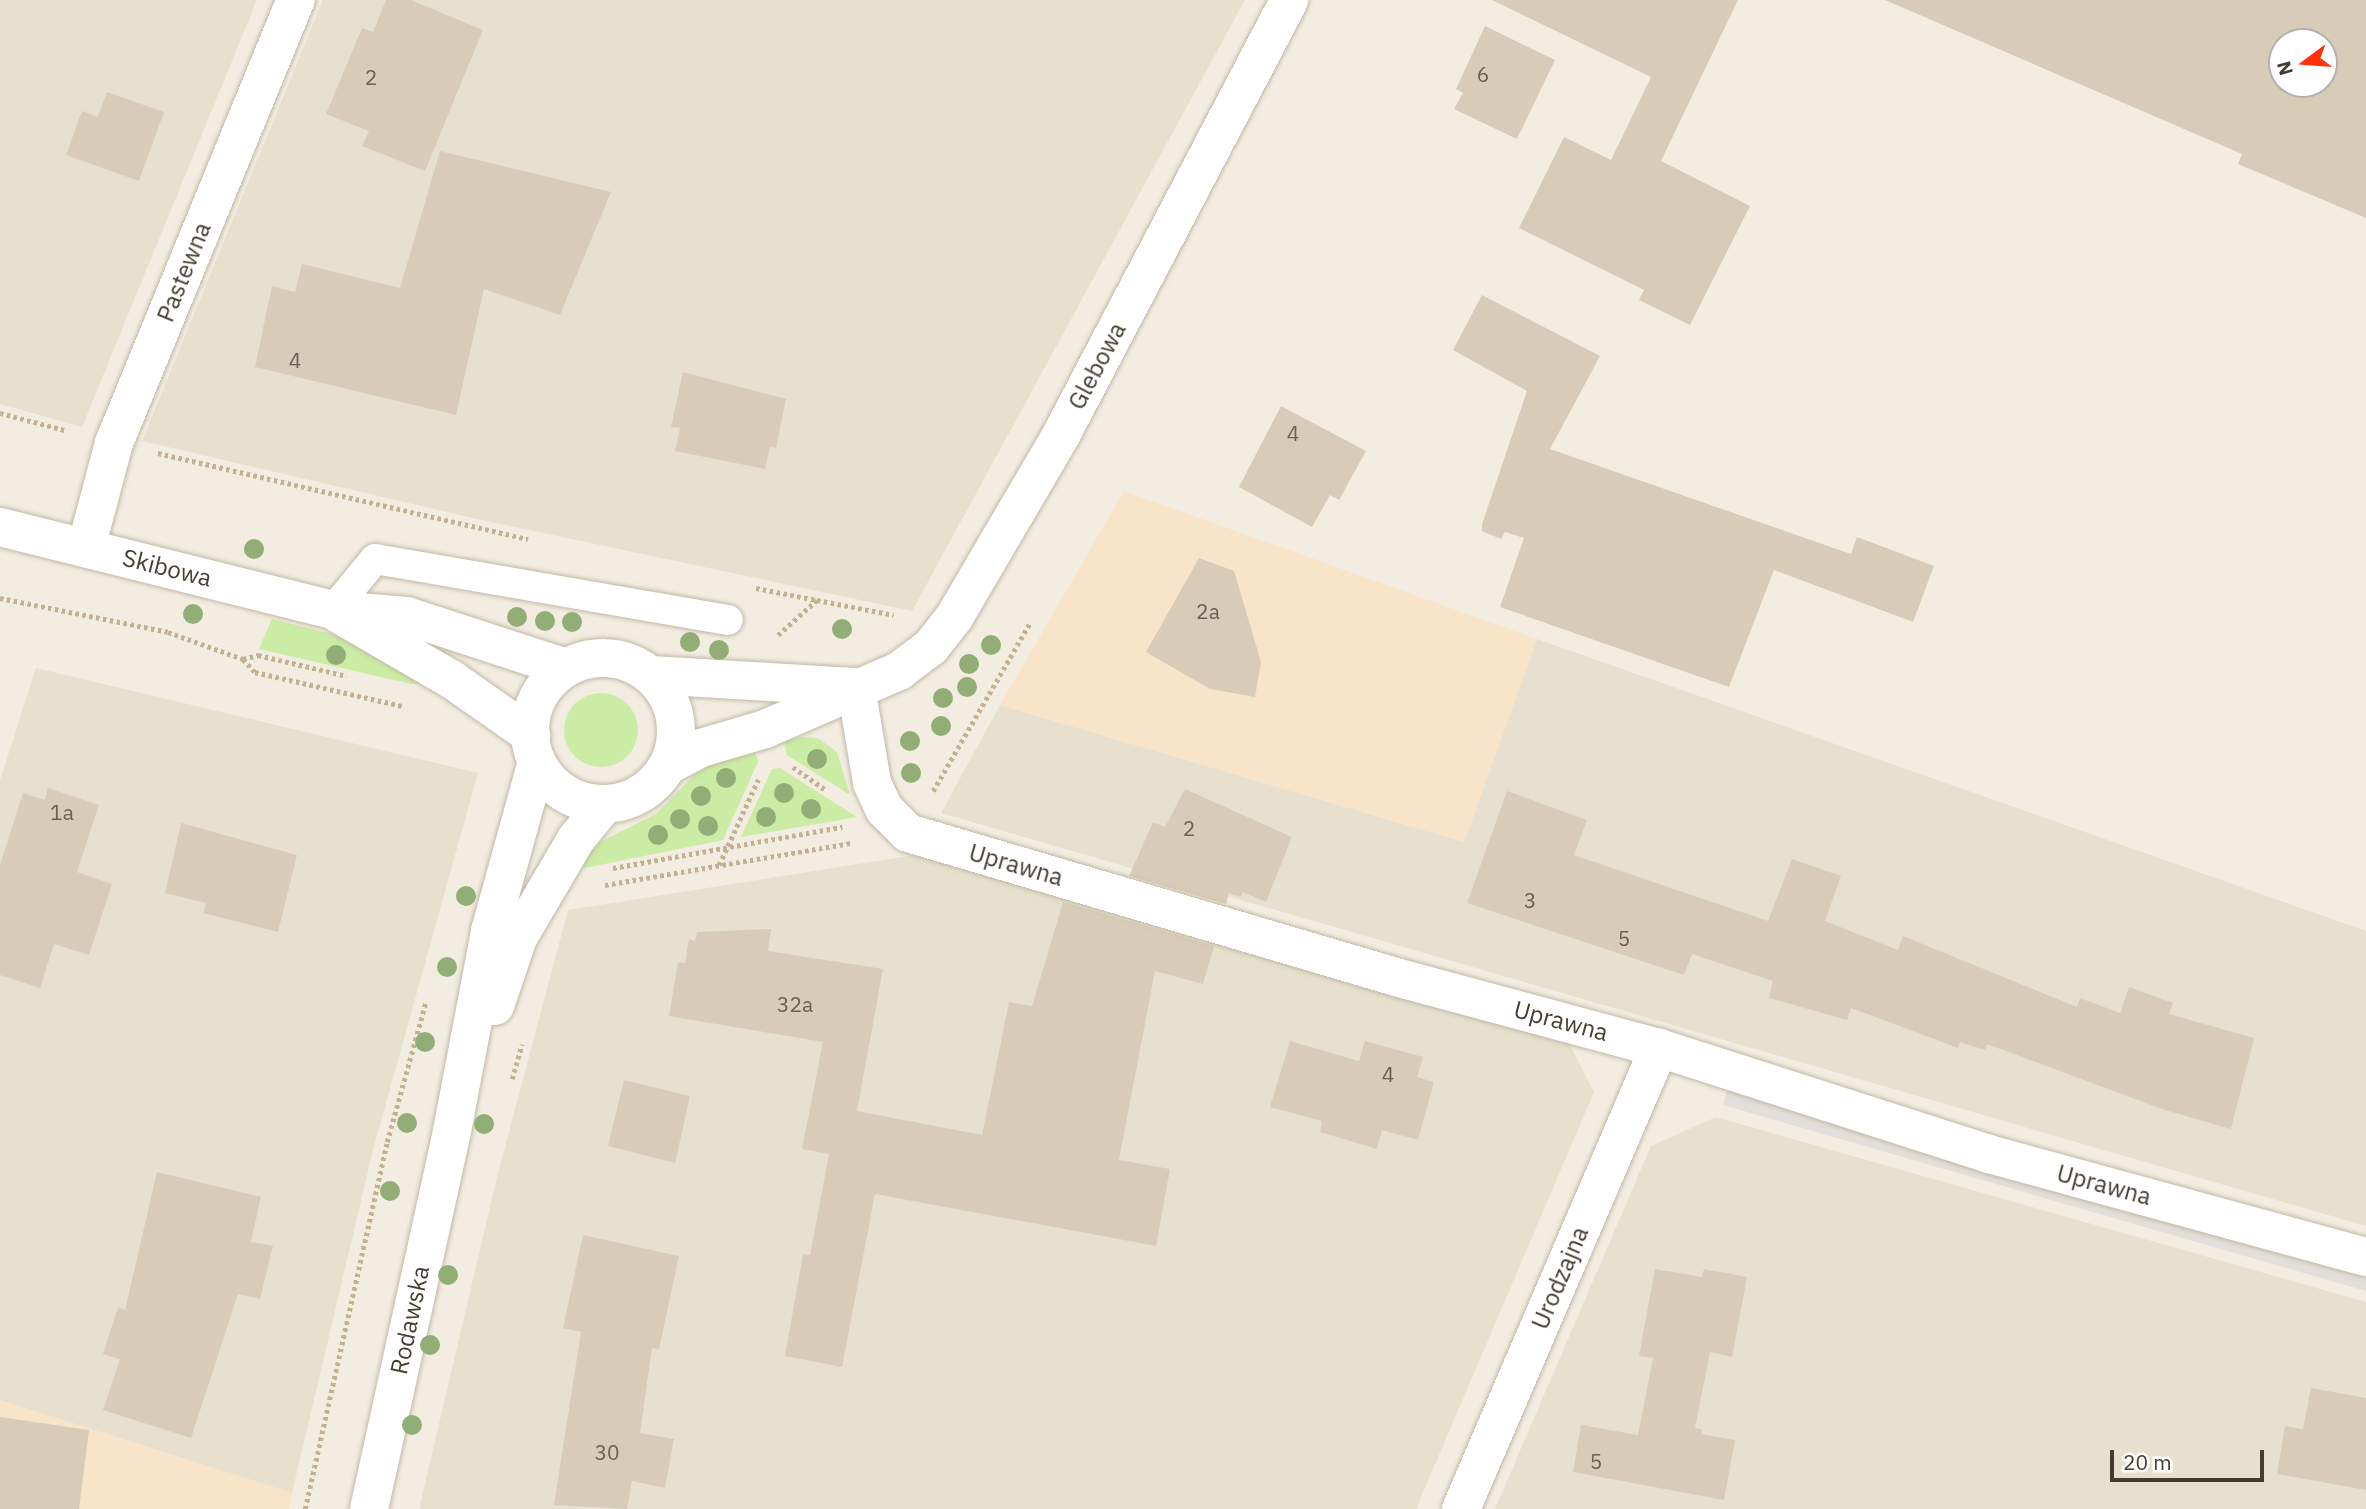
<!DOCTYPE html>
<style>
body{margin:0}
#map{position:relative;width:2366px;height:1509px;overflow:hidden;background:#f3ede1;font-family:"IBM Plex Sans",sans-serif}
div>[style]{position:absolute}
.residential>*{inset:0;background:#e7e0ce}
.commercial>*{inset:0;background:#f8e4c8}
.green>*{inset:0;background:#cbeca4}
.round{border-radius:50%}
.parking>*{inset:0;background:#e2dfda}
.building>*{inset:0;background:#d8ccb8}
.path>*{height:4.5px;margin-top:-2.25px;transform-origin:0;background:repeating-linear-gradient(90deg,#c2b292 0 3.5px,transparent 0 7px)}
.roads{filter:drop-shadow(0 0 2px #c1b8a6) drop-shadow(0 0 2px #c1b8a6)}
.service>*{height:30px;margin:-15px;padding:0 15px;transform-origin:15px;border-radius:15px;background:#fff}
.minor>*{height:38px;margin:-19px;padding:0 19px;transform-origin:19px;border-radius:19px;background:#fff}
.minor>.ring{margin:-19px;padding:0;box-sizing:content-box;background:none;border:38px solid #fff;border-radius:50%}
.trees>*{width:20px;height:20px;margin:-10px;border-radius:50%;background:#91ae76}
span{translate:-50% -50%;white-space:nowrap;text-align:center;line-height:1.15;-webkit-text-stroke:6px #fff;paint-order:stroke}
.number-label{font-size:21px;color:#696153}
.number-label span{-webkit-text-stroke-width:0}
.street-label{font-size:24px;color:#443d31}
.north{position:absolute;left:2268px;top:28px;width:70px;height:70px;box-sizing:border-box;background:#fff;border:2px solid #b4b1ad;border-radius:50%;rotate:254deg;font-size:19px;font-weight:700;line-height:28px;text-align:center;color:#443d31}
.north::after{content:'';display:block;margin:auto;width:24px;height:32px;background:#ff320b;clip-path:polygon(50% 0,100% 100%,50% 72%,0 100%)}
.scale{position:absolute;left:2110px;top:1450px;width:154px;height:32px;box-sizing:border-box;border:4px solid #443d31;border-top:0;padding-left:9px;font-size:21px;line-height:24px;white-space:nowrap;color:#443d31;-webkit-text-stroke:5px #fff;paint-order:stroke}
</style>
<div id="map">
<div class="residential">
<i style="clip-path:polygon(0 0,257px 0,82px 427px,0 404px)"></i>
<i style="clip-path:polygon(323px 0,1245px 0,912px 611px,477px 519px,142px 441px)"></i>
<i style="clip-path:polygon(1537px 639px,2366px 931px,2366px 1226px,941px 813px,1000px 705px,1464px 842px)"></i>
<i style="clip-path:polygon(36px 668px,478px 773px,373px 1150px,292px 1493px,0 1400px,0 780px)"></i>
<i style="clip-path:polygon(915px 855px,1569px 1043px,1594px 1092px,1416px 1509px,419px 1509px,498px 1173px,568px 910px)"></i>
<i style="clip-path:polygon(1716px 1117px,2366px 1302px,2366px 1509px,1495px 1509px,1651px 1146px)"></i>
</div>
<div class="commercial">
<i style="clip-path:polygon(1124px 491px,1537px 639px,1464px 842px,1000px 705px)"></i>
<i style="clip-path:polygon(0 1400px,292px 1493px,289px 1509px,0 1509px)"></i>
</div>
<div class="green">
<i style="clip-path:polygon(272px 619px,347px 638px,435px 683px,411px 684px,259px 649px)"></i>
<i class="round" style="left:564px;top:693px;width:74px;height:74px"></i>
<i style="clip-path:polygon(801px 737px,818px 738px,837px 752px,850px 795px,787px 755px,784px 740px)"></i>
<i style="clip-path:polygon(754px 746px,758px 762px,723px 840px,575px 870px,600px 842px,656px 814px,703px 766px)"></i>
<i style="clip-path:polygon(780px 768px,857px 817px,741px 837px,772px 769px)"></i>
</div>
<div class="parking">
<i style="clip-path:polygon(1728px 1088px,2366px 1273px,2366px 1291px,1723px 1105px)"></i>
</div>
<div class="building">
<i style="clip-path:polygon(386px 0,411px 0,483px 30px,425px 171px,362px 146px,369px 131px,326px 114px,362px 28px,373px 32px)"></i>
<i style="clip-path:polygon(1492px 0,1738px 0,1661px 161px,1750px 206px,1690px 325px,1639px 300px,1644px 290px,1519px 228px,1564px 137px,1611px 160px,1651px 77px)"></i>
<i style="clip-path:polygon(evenodd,1885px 0,2366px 0,2366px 218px,2238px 164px,2242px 154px,1885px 0,2282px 42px,2324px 42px,2324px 84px,2282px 84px,2282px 42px)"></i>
<i style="clip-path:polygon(1485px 26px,1555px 60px,1517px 139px,1454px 109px,1463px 93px,1456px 89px)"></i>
<i style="clip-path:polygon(107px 92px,164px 112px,139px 181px,66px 155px,82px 111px,98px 117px)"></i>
<i style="clip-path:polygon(440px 151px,611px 192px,560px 315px,484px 289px,456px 415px,255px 367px,272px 286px,295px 292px,302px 264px,400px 288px)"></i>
<i style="clip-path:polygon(1482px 295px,1600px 356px,1550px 449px,1851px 554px,1857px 537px,1934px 566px,1913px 622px,1774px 570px,1729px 687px,1500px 607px,1524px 538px,1505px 532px,1501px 539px,1482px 531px,1482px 524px,1527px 391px,1453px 350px)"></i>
<i style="clip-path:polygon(683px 372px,786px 399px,776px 448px,770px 447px,765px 469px,675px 451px,680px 428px,671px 427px)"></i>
<i style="clip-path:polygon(1281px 406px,1366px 451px,1339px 500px,1330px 495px,1312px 527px,1239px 487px)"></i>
<i style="clip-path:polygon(1199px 558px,1234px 571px,1261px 662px,1255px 697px,1210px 689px,1146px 652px)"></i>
<i style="clip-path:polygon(48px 788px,99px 805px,77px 872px,112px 884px,89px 955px,54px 944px,40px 988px,0 975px,0 865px,23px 793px,45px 800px)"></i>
<i style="clip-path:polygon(1185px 789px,1292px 837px,1266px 902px,1243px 892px,1240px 897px,1229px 893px,1226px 904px,1129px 876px,1153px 822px,1165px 827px)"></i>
<i style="clip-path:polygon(1507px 791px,1587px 820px,1574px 855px,1768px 921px,1792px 859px,1841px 876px,1825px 921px,1898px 950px,1903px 936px,2077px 1007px,2080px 998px,2120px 1013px,2129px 987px,2173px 1003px,2169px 1014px,2254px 1038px,2231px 1129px,2165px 1110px,1987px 1044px,1985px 1050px,1960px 1042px,1958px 1048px,1851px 1008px,1847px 1020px,1769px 998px,1773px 981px,1692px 954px,1684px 975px,1467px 903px)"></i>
<i style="clip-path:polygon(181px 823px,297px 855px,278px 932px,203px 913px,206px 903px,165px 893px)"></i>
<i style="clip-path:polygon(1063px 902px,1214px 946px,1203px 984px,1155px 971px,1119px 1160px,1170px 1169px,1156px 1246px,875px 1194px,842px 1367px,785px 1356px,803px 1254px,810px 1255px,829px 1154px,802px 1149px,823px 1042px,669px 1016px,678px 962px,685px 963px,689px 939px,695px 941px,697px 932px,771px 929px,768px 951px,883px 969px,857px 1111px,982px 1135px,1009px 1002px,1032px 1006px)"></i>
<i style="clip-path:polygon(1290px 1041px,1359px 1061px,1365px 1041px,1423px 1057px,1417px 1077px,1434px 1082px,1418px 1140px,1382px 1130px,1377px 1149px,1320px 1132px,1322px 1121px,1270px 1107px)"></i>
<i style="clip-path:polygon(624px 1080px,690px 1096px,675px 1163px,608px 1146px)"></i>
<i style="clip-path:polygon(157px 1172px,261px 1197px,251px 1242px,273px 1246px,260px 1299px,238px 1294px,191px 1438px,103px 1410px,120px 1359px,103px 1354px,118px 1307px,125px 1310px)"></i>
<i style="clip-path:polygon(583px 1235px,679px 1256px,659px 1349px,652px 1348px,640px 1433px,674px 1439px,665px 1488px,632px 1481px,627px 1509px,554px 1505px,581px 1332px,563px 1328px)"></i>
<i style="clip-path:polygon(1655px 1269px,1702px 1277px,1704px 1269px,1747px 1277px,1732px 1357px,1710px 1352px,1695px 1428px,1702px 1429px,1701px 1434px,1735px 1440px,1724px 1500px,1573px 1472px,1581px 1425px,1638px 1435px,1653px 1358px,1639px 1356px)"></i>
<i style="clip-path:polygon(2311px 1388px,2366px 1398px,2366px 1490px,2277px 1474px,2285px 1426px,2303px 1429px)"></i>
<i style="clip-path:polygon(0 1417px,89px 1430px,79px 1509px,0 1509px)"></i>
</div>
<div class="path">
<i style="left:0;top:413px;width:70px;rotate:14.8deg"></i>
<i style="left:158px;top:453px;width:380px;rotate:13.1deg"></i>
<i style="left:756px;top:588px;width:62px;rotate:11.1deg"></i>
<i style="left:0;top:598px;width:171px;rotate:11.4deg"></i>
<i style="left:168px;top:632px;width:80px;rotate:19.8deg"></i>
<i style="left:243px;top:659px;width:18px;rotate:47deg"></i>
<i style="left:255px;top:672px;width:151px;rotate:13deg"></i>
<i style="left:778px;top:635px;width:52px;rotate:-41.9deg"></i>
<i style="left:817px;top:600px;width:78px;rotate:11deg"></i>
<i style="left:243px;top:659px;width:16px;rotate:-15deg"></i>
<i style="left:258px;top:655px;width:91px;rotate:13.3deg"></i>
<i style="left:793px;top:767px;width:40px;rotate:34.9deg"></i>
<i style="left:933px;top:791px;width:194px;rotate:-60deg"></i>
<i style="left:719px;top:865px;width:94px;rotate:-65.4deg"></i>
<i style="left:613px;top:868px;width:233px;rotate:-10.2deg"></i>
<i style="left:605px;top:885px;width:250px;rotate:-9.7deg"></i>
<i style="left:512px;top:1079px;width:36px;rotate:-74deg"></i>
<i style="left:305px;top:1509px;width:376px;rotate:-77.4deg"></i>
<i style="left:387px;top:1142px;width:146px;rotate:-74.5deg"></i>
</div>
<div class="roads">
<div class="service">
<i style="left:333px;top:610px;width:66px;rotate:-50.5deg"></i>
<i style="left:375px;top:559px;width:358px;rotate:9.8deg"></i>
</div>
<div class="minor">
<i style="left:0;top:527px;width:343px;rotate:14deg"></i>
<i style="left:333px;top:610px;width:74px;rotate:4.6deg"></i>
<i style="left:407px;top:616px;width:167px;rotate:18.1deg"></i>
<i style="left:86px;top:548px;width:109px;rotate:-75.1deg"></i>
<i style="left:114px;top:443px;width:479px;rotate:-67.7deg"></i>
<i style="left:337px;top:613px;width:132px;rotate:30.1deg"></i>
<i style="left:451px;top:679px;width:98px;rotate:35deg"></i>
<i class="ring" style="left:530px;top:658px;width:108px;height:108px"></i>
<i style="left:651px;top:675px;width:203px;rotate:3.4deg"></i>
<i style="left:856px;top:687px;width:97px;rotate:80.5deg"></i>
<i style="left:872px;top:783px;width:29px;rotate:65deg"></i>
<i style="left:884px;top:809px;width:34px;rotate:45deg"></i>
<i style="left:908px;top:833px;width:509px;rotate:16.44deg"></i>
<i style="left:1396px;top:977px;width:272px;rotate:15.1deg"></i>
<i style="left:1659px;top:1048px;width:347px;rotate:17.8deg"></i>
<i style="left:1989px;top:1154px;width:391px;rotate:15.3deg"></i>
<i style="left:667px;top:766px;width:38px;rotate:-28deg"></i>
<i style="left:701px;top:748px;width:67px;rotate:-16.5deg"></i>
<i style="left:765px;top:729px;width:146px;rotate:-23.4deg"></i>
<i style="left:899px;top:671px;width:40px;rotate:-37deg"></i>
<i style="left:931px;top:647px;width:39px;rotate:-52deg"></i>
<i style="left:955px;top:616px;width:208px;rotate:-59.6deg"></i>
<i style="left:1060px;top:437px;width:493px;rotate:-62.3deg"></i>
<i style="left:495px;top:1006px;width:72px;rotate:-71.3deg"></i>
<i style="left:518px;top:938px;width:115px;rotate:-59.6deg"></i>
<i style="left:576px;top:839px;width:45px;rotate:-50.4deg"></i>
<i style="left:369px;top:1509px;width:387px;rotate:-77.6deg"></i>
<i style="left:452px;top:1131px;width:204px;rotate:-79.2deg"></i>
<i style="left:490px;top:931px;width:175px;rotate:-74.5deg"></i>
<i style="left:1461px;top:1509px;width:502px;rotate:-66.76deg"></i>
</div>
</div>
<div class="trees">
<i style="left:254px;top:549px"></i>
<i style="left:193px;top:614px"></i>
<i style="left:517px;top:617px"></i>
<i style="left:545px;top:621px"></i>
<i style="left:572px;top:622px"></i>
<i style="left:842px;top:629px"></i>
<i style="left:690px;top:642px"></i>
<i style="left:991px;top:645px"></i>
<i style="left:719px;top:650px"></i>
<i style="left:336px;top:655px"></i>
<i style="left:969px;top:664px"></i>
<i style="left:967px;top:687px"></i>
<i style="left:943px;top:698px"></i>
<i style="left:941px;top:726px"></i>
<i style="left:910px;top:741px"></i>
<i style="left:817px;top:759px"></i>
<i style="left:911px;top:773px"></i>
<i style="left:726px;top:778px"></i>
<i style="left:784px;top:793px"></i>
<i style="left:701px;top:796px"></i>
<i style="left:811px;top:809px"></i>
<i style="left:766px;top:817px"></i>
<i style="left:680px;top:819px"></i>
<i style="left:708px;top:826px"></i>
<i style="left:658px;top:835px"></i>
<i style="left:466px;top:896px"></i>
<i style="left:447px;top:967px"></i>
<i style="left:425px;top:1042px"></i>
<i style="left:407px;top:1123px"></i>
<i style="left:484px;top:1124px"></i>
<i style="left:390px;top:1191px"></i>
<i style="left:448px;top:1275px"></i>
<i style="left:430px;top:1345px"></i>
<i style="left:412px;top:1425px"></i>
</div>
<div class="number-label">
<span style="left:1483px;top:74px">6</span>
<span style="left:371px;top:77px">2</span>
<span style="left:295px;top:360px">4</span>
<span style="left:1293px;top:433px">4</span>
<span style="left:1208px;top:611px">2a</span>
<span style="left:62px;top:812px">1a</span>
<span style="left:1189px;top:828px">2</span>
<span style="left:1530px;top:900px">3</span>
<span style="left:1624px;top:938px">5</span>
<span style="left:795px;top:1004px">32a</span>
<span style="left:1388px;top:1074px">4</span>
<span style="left:607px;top:1452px">30</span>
<span style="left:1596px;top:1461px">5</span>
</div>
<div class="street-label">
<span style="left:184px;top:272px;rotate:-68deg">Pastewna</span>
<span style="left:1097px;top:366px;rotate:-62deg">Glebowa</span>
<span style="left:167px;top:568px;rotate:14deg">Skibowa</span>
<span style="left:1016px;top:865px;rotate:16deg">Uprawna</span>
<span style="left:1561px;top:1021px;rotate:15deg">Uprawna</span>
<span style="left:2104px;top:1185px;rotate:15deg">Uprawna</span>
<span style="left:1560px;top:1278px;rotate:-67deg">Urodzajna</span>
<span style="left:410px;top:1320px;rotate:-78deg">Rodawska</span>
</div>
<div class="north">N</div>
<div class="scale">20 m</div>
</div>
